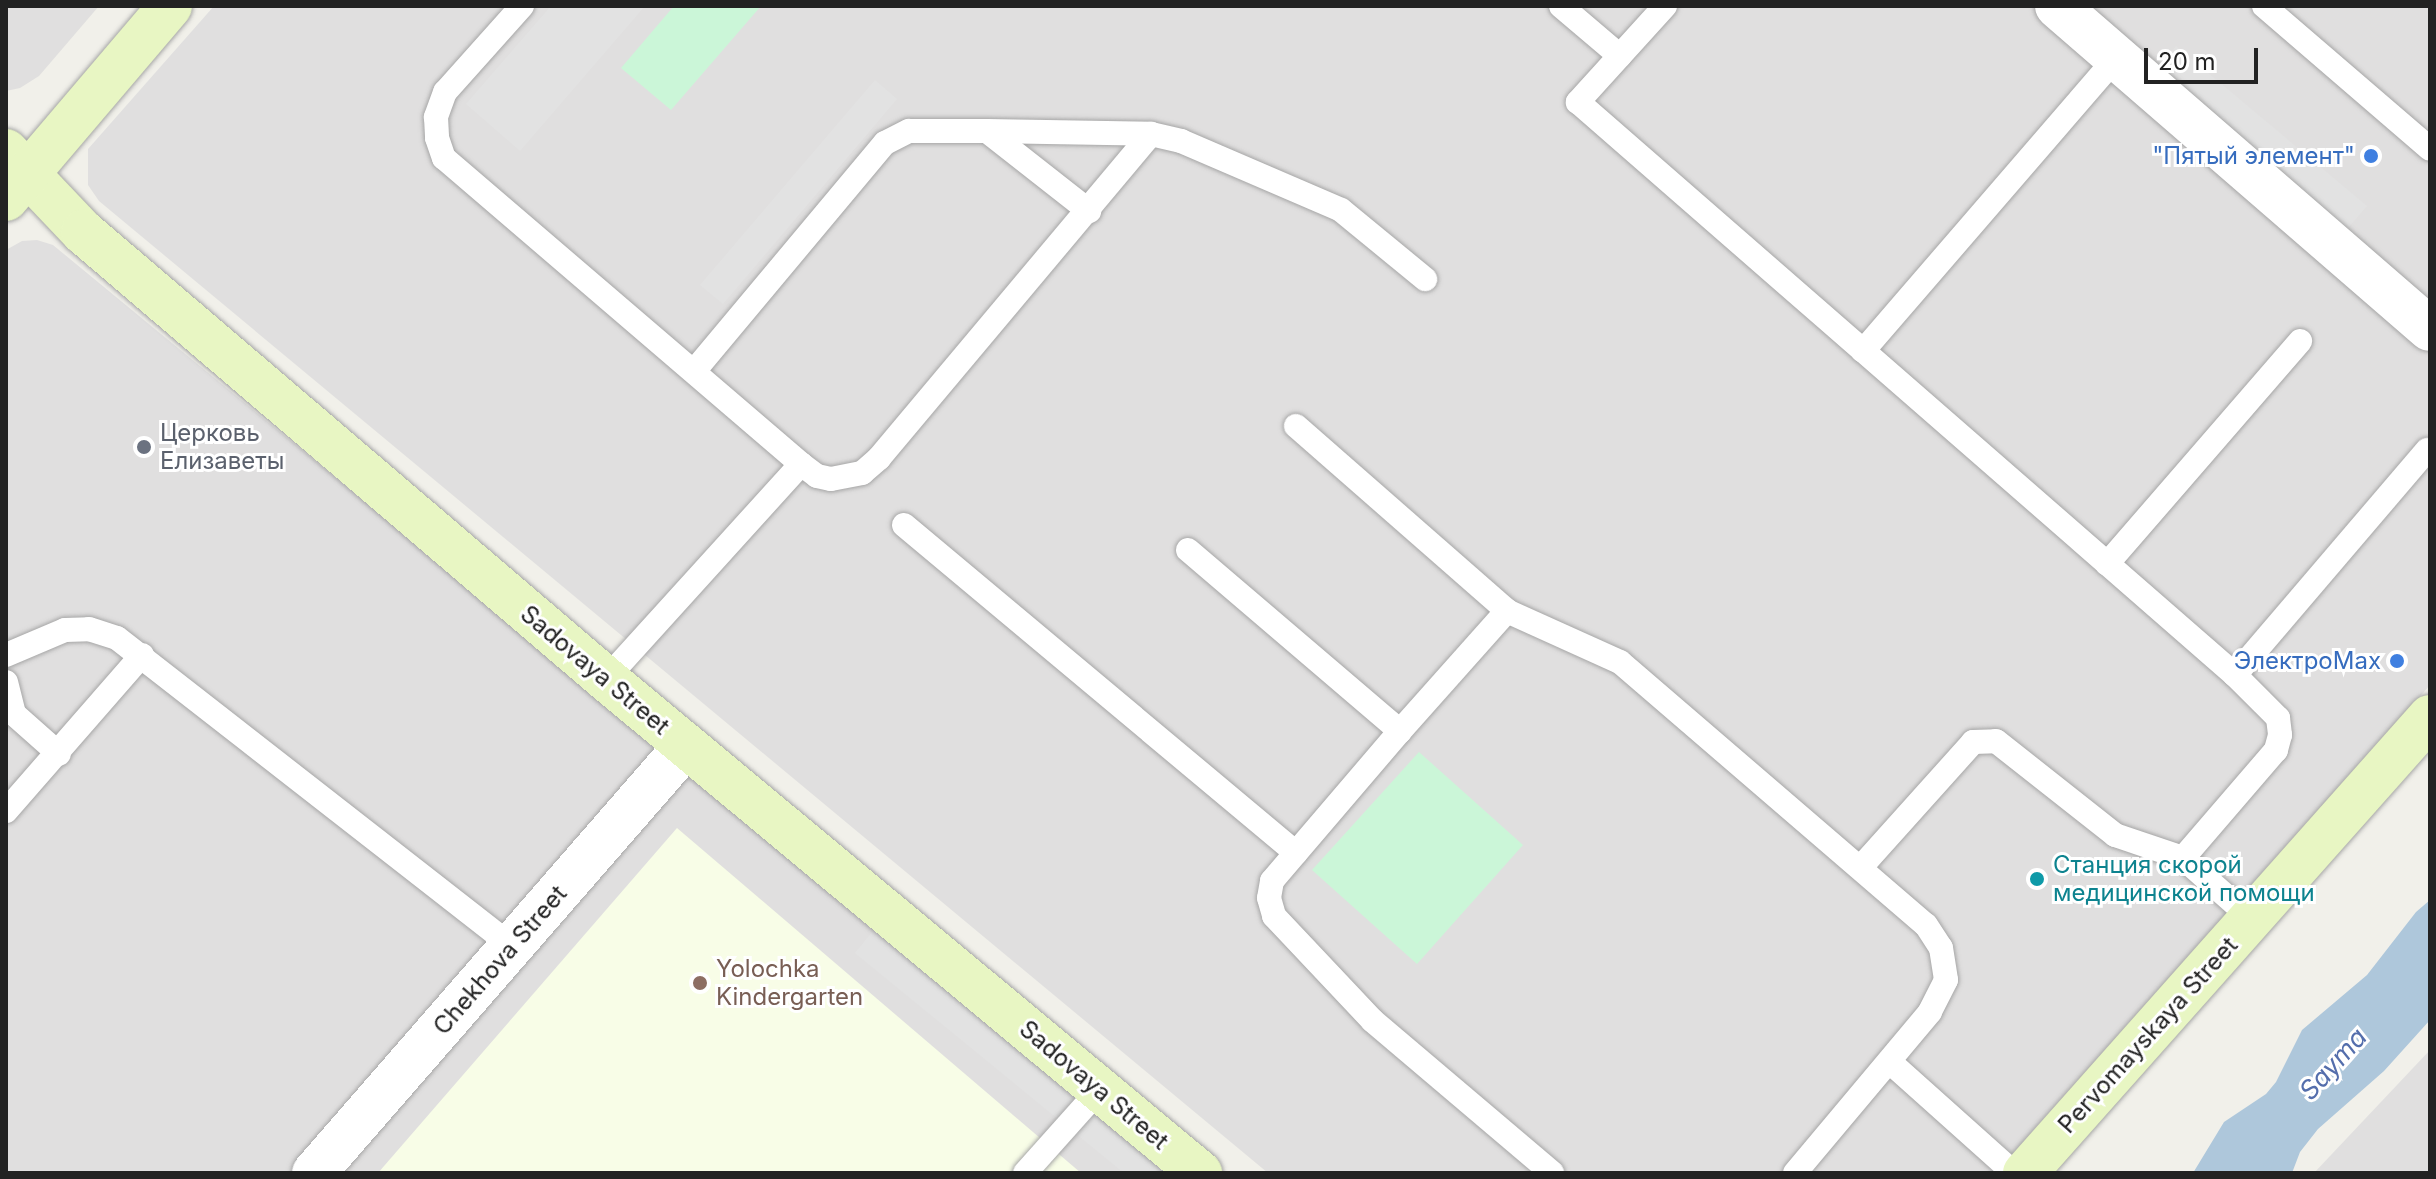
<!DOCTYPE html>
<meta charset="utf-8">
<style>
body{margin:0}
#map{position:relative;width:2436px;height:1179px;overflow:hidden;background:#f1f0ea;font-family:Inter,sans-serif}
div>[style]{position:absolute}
.residential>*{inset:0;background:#e0dfdf}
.education>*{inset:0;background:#f8fde7}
.park>*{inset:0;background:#cbf6d8}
.parking>*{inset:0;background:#e2e2e2}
.water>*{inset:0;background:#aec7db}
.roads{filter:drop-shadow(0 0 2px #a6a6a6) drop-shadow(0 0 2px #a6a6a6)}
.lane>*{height:24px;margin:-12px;padding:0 12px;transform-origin:12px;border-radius:12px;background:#fff}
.street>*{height:44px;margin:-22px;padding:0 22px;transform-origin:22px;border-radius:22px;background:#fff}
.secondary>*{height:44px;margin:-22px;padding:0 22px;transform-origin:22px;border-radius:22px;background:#e8f6c3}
.dots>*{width:22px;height:22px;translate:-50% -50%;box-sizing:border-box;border:4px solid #fff;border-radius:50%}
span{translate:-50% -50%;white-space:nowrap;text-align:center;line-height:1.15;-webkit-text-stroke:6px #fff;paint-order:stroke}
.shop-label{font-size:24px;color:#366cbe}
.right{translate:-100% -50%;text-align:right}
.worship-label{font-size:24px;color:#5b616d}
.left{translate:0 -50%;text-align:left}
.street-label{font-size:24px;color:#222}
.culture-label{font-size:24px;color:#0d838f}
.education-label{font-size:24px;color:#785e54}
.water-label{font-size:26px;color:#546eac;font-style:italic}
.frame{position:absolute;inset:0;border:8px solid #222;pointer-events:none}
.scale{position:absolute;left:2144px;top:48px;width:114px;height:36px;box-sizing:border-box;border:4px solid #222;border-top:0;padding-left:10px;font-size:24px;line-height:28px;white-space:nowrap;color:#222;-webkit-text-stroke:6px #fff;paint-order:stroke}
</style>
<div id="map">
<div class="residential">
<i style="clip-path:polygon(6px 6px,99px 6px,39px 76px,20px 88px,6px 91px)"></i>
<i style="clip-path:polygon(214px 6px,2430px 6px,2430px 685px,2000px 1173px,1268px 1173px,99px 201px,88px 185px,88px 149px)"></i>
<i style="clip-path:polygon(37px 240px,53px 245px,1179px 1173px,6px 1173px,6px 250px,22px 241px)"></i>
<i style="clip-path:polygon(2430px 1050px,2430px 1173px,2314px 1173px)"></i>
</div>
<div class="education">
<i style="clip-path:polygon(677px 828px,1081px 1173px,378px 1173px)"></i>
</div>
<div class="park">
<i style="clip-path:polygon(674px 6px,761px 6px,671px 110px,621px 68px)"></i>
<i style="clip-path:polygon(1419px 752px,1523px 845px,1417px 964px,1312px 870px)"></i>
</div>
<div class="parking">
<i style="clip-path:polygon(551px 6px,645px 6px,520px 151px,466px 104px)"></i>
<i style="clip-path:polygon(2176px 46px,2367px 206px,2348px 228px,2158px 68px)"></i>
<i style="clip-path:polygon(875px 80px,897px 99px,723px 304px,700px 285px)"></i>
<i style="clip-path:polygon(873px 931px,1169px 1173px,1124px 1173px,855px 953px)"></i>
</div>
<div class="water">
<i style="clip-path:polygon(2430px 900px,2430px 1020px,2384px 1071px,2318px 1129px,2300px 1152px,2292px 1173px,2193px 1173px,2224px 1122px,2266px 1094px,2276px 1082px,2302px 1030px,2367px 975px,2416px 912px)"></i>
</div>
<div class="roads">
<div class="lane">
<i style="left:522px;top:6px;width:115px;rotate:131.8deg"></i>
<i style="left:445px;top:92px;width:27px;rotate:110deg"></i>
<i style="left:436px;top:117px;width:21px;rotate:87deg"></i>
<i style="left:437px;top:138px;width:21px;rotate:71deg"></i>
<i style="left:444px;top:158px;width:470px;rotate:40.6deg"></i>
<i style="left:801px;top:464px;width:290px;rotate:132.2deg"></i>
<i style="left:1561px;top:6px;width:77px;rotate:40.3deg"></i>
<i style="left:1665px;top:6px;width:130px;rotate:132.2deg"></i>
<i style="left:1578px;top:102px;width:872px;rotate:41.09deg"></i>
<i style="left:2235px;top:675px;width:61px;rotate:45deg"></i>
<i style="left:2278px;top:718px;width:17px;rotate:83deg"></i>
<i style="left:2280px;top:735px;width:16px;rotate:105deg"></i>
<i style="left:2276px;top:750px;width:143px;rotate:130.7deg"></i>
<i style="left:2183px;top:858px;width:91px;rotate:41.4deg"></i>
<i style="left:2264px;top:6px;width:219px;rotate:40.7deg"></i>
<i style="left:987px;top:131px;width:164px;rotate:1deg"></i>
<i style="left:1151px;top:134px;width:31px;rotate:13deg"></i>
<i style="left:1181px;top:141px;width:174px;rotate:23.3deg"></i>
<i style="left:1341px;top:210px;width:109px;rotate:39.4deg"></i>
<i style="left:1863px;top:351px;width:387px;rotate:-49.2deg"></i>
<i style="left:695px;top:370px;width:296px;rotate:-50.1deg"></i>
<i style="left:885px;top:143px;width:27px;rotate:-27deg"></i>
<i style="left:909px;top:131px;width:78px"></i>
<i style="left:987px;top:131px;width:130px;rotate:38.1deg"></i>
<i style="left:1296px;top:426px;width:281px;rotate:41.2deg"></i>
<i style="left:1507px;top:611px;width:124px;rotate:24.3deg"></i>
<i style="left:1620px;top:662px;width:403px;rotate:40.7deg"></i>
<i style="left:1926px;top:925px;width:27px;rotate:57deg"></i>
<i style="left:1941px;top:948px;width:32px;rotate:81deg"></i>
<i style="left:1946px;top:980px;width:36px;rotate:117deg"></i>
<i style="left:1930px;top:1012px;width:210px;rotate:130deg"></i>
<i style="left:801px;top:464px;width:20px;rotate:37deg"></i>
<i style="left:817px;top:476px;width:14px;rotate:12deg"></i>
<i style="left:831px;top:479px;width:32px;rotate:-11deg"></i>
<i style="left:862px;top:473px;width:23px;rotate:-41deg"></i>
<i style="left:879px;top:458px;width:423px;rotate:-50deg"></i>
<i style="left:904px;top:525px;width:511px;rotate:39.92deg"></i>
<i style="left:1188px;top:550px;width:279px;rotate:40.5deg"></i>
<i style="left:1400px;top:731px;width:161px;rotate:-48.3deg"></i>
<i style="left:2107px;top:564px;width:295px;rotate:-49.1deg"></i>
<i style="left:6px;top:655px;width:64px;rotate:-23deg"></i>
<i style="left:65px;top:630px;width:24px;rotate:-2deg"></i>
<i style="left:89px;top:629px;width:29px;rotate:18deg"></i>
<i style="left:117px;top:638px;width:501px;rotate:37.95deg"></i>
<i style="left:2235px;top:675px;width:296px;rotate:-49.5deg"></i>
<i style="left:6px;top:682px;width:33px;rotate:76deg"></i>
<i style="left:14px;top:714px;width:60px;rotate:41.6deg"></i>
<i style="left:1400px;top:731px;width:197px;rotate:130.5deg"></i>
<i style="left:1272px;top:881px;width:17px;rotate:100deg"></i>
<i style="left:1269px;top:898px;width:19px;rotate:74deg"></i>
<i style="left:1274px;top:916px;width:144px;rotate:46.7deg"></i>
<i style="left:1373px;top:1021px;width:235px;rotate:40.3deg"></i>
<i style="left:6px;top:811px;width:207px;rotate:-48.9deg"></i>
<i style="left:1861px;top:867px;width:168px;rotate:-48.1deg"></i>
<i style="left:1973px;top:742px;width:23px;rotate:-2deg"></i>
<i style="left:1996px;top:741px;width:152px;rotate:38.3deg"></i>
<i style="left:2115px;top:835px;width:72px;rotate:18.7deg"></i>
<i style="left:1891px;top:1063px;width:165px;rotate:41.8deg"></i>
<i style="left:1025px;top:1173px;width:113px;rotate:-48.2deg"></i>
</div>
<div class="street">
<i style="left:2057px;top:6px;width:493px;rotate:40.9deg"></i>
<i style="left:314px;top:1173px;width:565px;rotate:-48.95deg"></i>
</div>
<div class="secondary">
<i style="left:6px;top:151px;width:112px;rotate:46.5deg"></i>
<i style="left:83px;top:232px;width:688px;rotate:40.52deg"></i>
<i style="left:606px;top:679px;width:773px;rotate:39.75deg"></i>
<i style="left:6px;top:199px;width:253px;rotate:-49.6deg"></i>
<i style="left:2025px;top:1173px;width:610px;rotate:-48.39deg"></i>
</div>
</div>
<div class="dots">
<i style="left:2371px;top:156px;background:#3f7fe0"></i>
<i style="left:144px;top:447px;background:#6b7280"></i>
<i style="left:2397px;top:661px;background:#3f7fe0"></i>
<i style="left:2037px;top:879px;background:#0f9aa8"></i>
<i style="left:700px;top:983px;background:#8d6e63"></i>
</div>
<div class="shop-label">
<span class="right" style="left:2355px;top:156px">"Пятый элемент"</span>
<span class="right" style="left:2381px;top:661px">ЭлектроMax</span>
</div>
<div class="worship-label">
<span class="left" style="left:160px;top:447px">Церковь<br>Елизаветы</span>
</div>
<div class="street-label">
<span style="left:595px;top:670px;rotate:40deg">Sadovaya Street</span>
<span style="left:500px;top:960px;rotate:-49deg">Chekhova Street</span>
<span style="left:2148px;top:1035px;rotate:-48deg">Pervomayskaya Street</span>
<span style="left:1094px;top:1085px;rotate:40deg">Sadovaya Street</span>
</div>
<div class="culture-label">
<span class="left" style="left:2053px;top:879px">Станция скорой<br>медицинской помощи</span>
</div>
<div class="education-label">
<span class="left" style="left:716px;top:983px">Yolochka<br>Kindergarten</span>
</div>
<div class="water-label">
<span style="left:2333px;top:1064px;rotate:-48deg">Sayma</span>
</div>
<div class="frame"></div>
<div class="scale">20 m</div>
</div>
